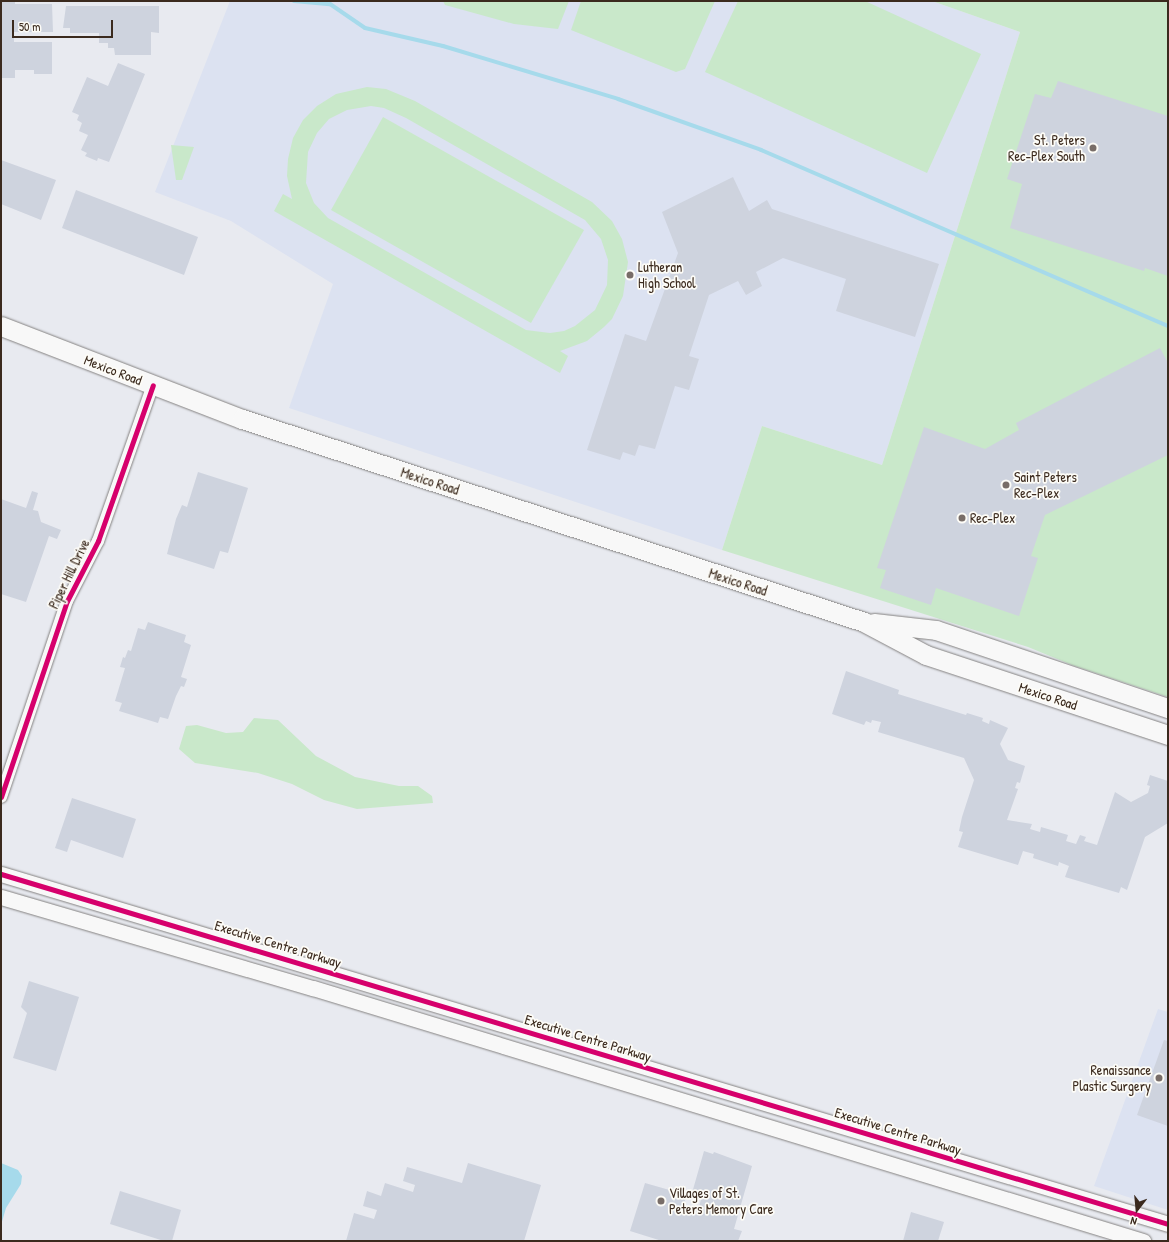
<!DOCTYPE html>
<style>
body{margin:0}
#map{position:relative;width:1169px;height:1242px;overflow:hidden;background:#e8eaf0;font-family:"Patrick Hand",sans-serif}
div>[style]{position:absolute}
.built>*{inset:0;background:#dce2f1}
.green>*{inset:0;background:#c9e8ca}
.water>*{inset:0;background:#a6daeb}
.stream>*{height:4px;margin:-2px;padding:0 2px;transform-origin:2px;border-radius:2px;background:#a6daeb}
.building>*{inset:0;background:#ced3de}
.roads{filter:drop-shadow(0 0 1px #848281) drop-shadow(0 0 1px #848281)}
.minor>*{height:12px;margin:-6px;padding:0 6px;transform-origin:6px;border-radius:6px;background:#f8f8f8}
.tertiary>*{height:15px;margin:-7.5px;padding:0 7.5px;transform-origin:7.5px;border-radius:7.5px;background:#f8f8f8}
.primary>*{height:19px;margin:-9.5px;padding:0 9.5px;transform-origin:9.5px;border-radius:9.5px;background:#f8f8f8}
.cycleway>*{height:5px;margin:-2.5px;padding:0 2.5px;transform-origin:2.5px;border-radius:2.5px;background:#d6006c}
.dots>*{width:11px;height:11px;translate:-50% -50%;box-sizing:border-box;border:2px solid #fdfcf7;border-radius:50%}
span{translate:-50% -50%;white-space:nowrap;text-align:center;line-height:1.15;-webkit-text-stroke:3.5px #fdfcf7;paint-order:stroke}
.poi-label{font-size:14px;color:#3b2a1e}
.right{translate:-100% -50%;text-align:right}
.left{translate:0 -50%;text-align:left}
.street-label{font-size:14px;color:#3b2a1e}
.frame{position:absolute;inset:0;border:2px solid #3b2a1e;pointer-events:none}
.north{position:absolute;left:1117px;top:1190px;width:40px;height:40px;-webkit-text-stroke:3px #fdfcf7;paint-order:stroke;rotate:196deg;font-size:11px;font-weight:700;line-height:16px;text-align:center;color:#3b2a1e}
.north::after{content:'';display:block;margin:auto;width:14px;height:18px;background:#3b2a1e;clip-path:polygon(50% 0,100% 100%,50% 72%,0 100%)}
.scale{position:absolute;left:12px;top:20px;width:101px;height:18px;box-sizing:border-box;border:2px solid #3b2a1e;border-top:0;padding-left:5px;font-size:12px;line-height:14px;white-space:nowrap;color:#3b2a1e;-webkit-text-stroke:3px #fdfcf7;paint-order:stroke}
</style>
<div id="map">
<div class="built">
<i style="clip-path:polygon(230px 1px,932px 1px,1020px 32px,882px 465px,762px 426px,722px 550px,289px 408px,333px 284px,231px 221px,155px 192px)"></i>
<i style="clip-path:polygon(1158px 1009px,1168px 1012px,1168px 1210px,1094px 1186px)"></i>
</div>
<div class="green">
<i style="clip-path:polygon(443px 1px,569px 1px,558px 29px,514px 24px,445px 5px)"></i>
<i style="clip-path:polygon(581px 1px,715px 1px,685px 69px,676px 72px,571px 30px)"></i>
<i style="clip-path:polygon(738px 1px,865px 1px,981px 54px,927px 173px,705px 72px)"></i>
<i style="clip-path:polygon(932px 1px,1168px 1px,1168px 697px,1072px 665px,1028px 647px,722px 550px,762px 426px,882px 465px,1020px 32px)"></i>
<i style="clip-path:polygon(evenodd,367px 87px,386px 89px,415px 101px,592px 202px,612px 221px,622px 239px,628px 262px,623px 296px,612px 319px,604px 327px,587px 341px,560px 351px,568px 356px,560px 373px,274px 211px,283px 194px,292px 199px,287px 176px,288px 159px,293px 138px,303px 120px,317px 106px,336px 94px,367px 87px,371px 106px,384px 108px,406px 118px,585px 220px,601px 239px,608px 260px,607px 285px,595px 310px,575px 326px,564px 331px,550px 333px,526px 330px,328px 218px,314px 203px,306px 183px,308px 152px,317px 133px,329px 119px,347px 110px,371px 106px)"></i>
<i style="clip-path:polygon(383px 117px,584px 230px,531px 323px,331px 210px)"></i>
<i style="clip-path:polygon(171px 145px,194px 147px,182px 180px,176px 180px)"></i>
<i style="clip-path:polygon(254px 718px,278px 720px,316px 756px,355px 777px,399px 786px,418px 786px,432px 796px,433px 803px,357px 809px,324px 800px,292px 784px,258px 773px,195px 763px,179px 749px,186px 726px,197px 725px,226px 733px,243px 732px)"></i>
</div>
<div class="water">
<i style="clip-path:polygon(1px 1163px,18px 1170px,22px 1176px,21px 1184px,6px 1208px,1px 1225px)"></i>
</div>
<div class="stream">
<i style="left:294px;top:1px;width:36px;rotate:5deg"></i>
<i style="left:330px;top:4px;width:42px;rotate:34.4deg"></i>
<i style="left:365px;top:28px;width:80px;rotate:13deg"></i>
<i style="left:443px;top:46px;width:183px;rotate:16.8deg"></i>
<i style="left:618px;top:99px;width:152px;rotate:19.6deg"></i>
<i style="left:761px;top:150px;width:443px;rotate:23.4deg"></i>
</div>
<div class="building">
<i style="clip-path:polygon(1px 1px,15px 1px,15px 4px,52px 4px,53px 32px,14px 32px,14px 42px,52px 42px,52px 74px,34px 74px,34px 70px,15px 70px,15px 78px,1px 78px)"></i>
<i style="clip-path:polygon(66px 6px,159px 6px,159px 33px,151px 32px,151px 55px,115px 55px,114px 48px,108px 48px,108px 43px,99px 43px,99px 33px,70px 33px,70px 28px,63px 28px)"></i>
<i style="clip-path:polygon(118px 63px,145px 74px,109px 162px,98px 158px,97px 161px,85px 156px,87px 153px,81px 150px,88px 135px,79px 131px,82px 123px,77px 120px,79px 115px,72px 112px,87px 77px,108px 86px)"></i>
<i style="clip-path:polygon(1058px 81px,1168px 116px,1168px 276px,1145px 268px,1144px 271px,1010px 228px,1022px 184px,1007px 179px,1035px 94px,1051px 98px)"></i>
<i style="clip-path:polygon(1px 160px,56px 180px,41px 220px,1px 204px)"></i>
<i style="clip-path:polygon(733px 177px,749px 211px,767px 200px,772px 209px,939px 264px,915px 337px,836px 311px,846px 279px,783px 258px,756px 272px,762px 286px,746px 295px,738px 281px,709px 295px,689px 356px,699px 359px,689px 390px,675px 386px,655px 449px,639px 445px,635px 456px,623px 452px,620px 460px,587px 450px,625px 334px,646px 341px,678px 253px,662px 212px)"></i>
<i style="clip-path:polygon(76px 190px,198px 237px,184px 275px,62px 228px)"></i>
<i style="clip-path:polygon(1160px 348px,1168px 363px,1168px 455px,1045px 515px,1031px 556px,1038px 558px,1019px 616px,936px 588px,931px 605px,880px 588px,886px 570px,877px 568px,924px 427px,985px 449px,1019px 430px,1016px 423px)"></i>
<i style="clip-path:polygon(198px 472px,248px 488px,228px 553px,220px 551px,214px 569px,167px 554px,176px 519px,182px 505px,187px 507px)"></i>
<i style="clip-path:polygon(32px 491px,38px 493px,33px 510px,38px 511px,41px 522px,61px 530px,57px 539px,49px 536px,26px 602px,1px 594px,1px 499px,26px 508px)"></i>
<i style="clip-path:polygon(148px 622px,186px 635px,184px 642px,191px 645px,181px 677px,187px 679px,184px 687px,181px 686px,176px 696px,168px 719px,160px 717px,158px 723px,119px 711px,122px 703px,115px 701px,125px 668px,120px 667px,123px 657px,125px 658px,128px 650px,131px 651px,138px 628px,145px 630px)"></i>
<i style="clip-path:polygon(846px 671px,899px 690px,898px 694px,966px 715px,967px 713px,983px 718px,982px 721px,989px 724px,990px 720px,1008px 728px,1000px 744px,1008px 760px,1025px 766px,1020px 783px,1017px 782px,1015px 788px,1018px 789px,1007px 820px,1032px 824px,1030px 829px,1040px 832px,1041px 827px,1068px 835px,1066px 841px,1076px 844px,1080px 835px,1086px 837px,1084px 841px,1097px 845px,1115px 792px,1131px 802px,1148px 793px,1150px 786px,1147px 785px,1150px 775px,1168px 781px,1168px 823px,1145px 837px,1127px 890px,1121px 887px,1119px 893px,1065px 877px,1069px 866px,1059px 862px,1058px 866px,1033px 858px,1034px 854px,1023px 851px,1018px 865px,958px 847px,963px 832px,959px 831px,962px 817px,974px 780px,964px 758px,878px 732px,881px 722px,872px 720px,871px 723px,866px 721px,864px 725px,832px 714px)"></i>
<i style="clip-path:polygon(72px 798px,136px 819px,123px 858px,71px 840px,67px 852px,55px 848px)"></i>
<i style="clip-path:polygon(29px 981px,79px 997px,56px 1071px,13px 1058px,27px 1013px,21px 1007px)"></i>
<i style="clip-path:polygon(1164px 1040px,1168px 1041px,1168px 1126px,1137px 1115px)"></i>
<i style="clip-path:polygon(704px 1151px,713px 1154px,714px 1152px,752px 1166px,734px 1229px,742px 1231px,738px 1241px,662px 1241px,630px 1231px,645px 1183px,687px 1195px,683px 1206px,698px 1210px,702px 1196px,692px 1193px)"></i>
<i style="clip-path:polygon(468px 1163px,541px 1185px,524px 1241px,346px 1241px,354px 1213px,374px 1219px,377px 1210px,363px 1206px,367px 1191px,381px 1196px,385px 1183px,413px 1192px,415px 1185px,403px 1181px,407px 1167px,462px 1183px)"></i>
<i style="clip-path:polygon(120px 1191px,181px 1210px,172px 1241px,164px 1241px,110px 1224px)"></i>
<i style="clip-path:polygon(911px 1212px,944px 1222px,938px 1241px,903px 1241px)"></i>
</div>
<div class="roads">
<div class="minor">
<i style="left:1px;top:797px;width:207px;rotate:-71.4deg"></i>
<i style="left:67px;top:601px;width:68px;rotate:-62.7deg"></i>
<i style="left:98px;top:541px;width:165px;rotate:-70.6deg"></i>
</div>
<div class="tertiary">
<i style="left:1px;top:874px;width:1218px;rotate:16.69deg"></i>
<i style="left:1px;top:897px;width:325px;rotate:16.3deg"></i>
<i style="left:313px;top:988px;width:868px;rotate:16.95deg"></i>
</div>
<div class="primary">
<i style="left:1px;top:326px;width:258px;rotate:21.1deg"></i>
<i style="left:242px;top:419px;width:654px;rotate:18.07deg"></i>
<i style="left:864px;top:622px;width:70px;rotate:28deg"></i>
<i style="left:926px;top:655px;width:255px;rotate:18.3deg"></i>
<i style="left:874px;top:623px;width:62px;rotate:6.4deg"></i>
<i style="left:936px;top:630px;width:245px;rotate:18.6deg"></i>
</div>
</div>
<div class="cycleway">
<i style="left:1px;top:797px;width:207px;rotate:-71.4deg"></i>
<i style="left:67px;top:601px;width:68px;rotate:-62.7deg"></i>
<i style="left:98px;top:541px;width:165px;rotate:-70.6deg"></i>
<i style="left:1px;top:874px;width:1218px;rotate:16.69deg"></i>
</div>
<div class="dots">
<i style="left:1093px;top:148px;background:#786d68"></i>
<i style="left:630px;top:275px;background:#786d68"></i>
<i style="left:1006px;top:485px;background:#786d68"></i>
<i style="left:962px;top:518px;background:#786d68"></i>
<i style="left:1159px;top:1078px;background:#786d68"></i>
<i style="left:661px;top:1201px;background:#786d68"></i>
</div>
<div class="poi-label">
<span class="right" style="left:1085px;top:148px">St. Peters<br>Rec-Plex South</span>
<span class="left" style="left:638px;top:275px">Lutheran<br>High School</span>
<span class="left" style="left:1014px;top:485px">Saint Peters<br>Rec-Plex</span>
<span class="left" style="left:970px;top:518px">Rec-Plex</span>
<span class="right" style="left:1151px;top:1078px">Renaissance<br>Plastic Surgery</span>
<span class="left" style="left:669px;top:1201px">Villages of St.<br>Peters Memory Care</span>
</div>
<div class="street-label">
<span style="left:113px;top:370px;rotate:21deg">Mexico Road</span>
<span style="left:430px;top:481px;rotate:18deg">Mexico Road</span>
<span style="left:69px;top:574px;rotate:-64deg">Piper Hill Drive</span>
<span style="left:738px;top:582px;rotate:18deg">Mexico Road</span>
<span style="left:1048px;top:696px;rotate:18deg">Mexico Road</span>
<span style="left:278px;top:944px;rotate:17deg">Executive Centre Parkway</span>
<span style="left:588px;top:1038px;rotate:17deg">Executive Centre Parkway</span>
<span style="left:898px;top:1131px;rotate:17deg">Executive Centre Parkway</span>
</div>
<div class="frame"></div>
<div class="north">N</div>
<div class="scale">50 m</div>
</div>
